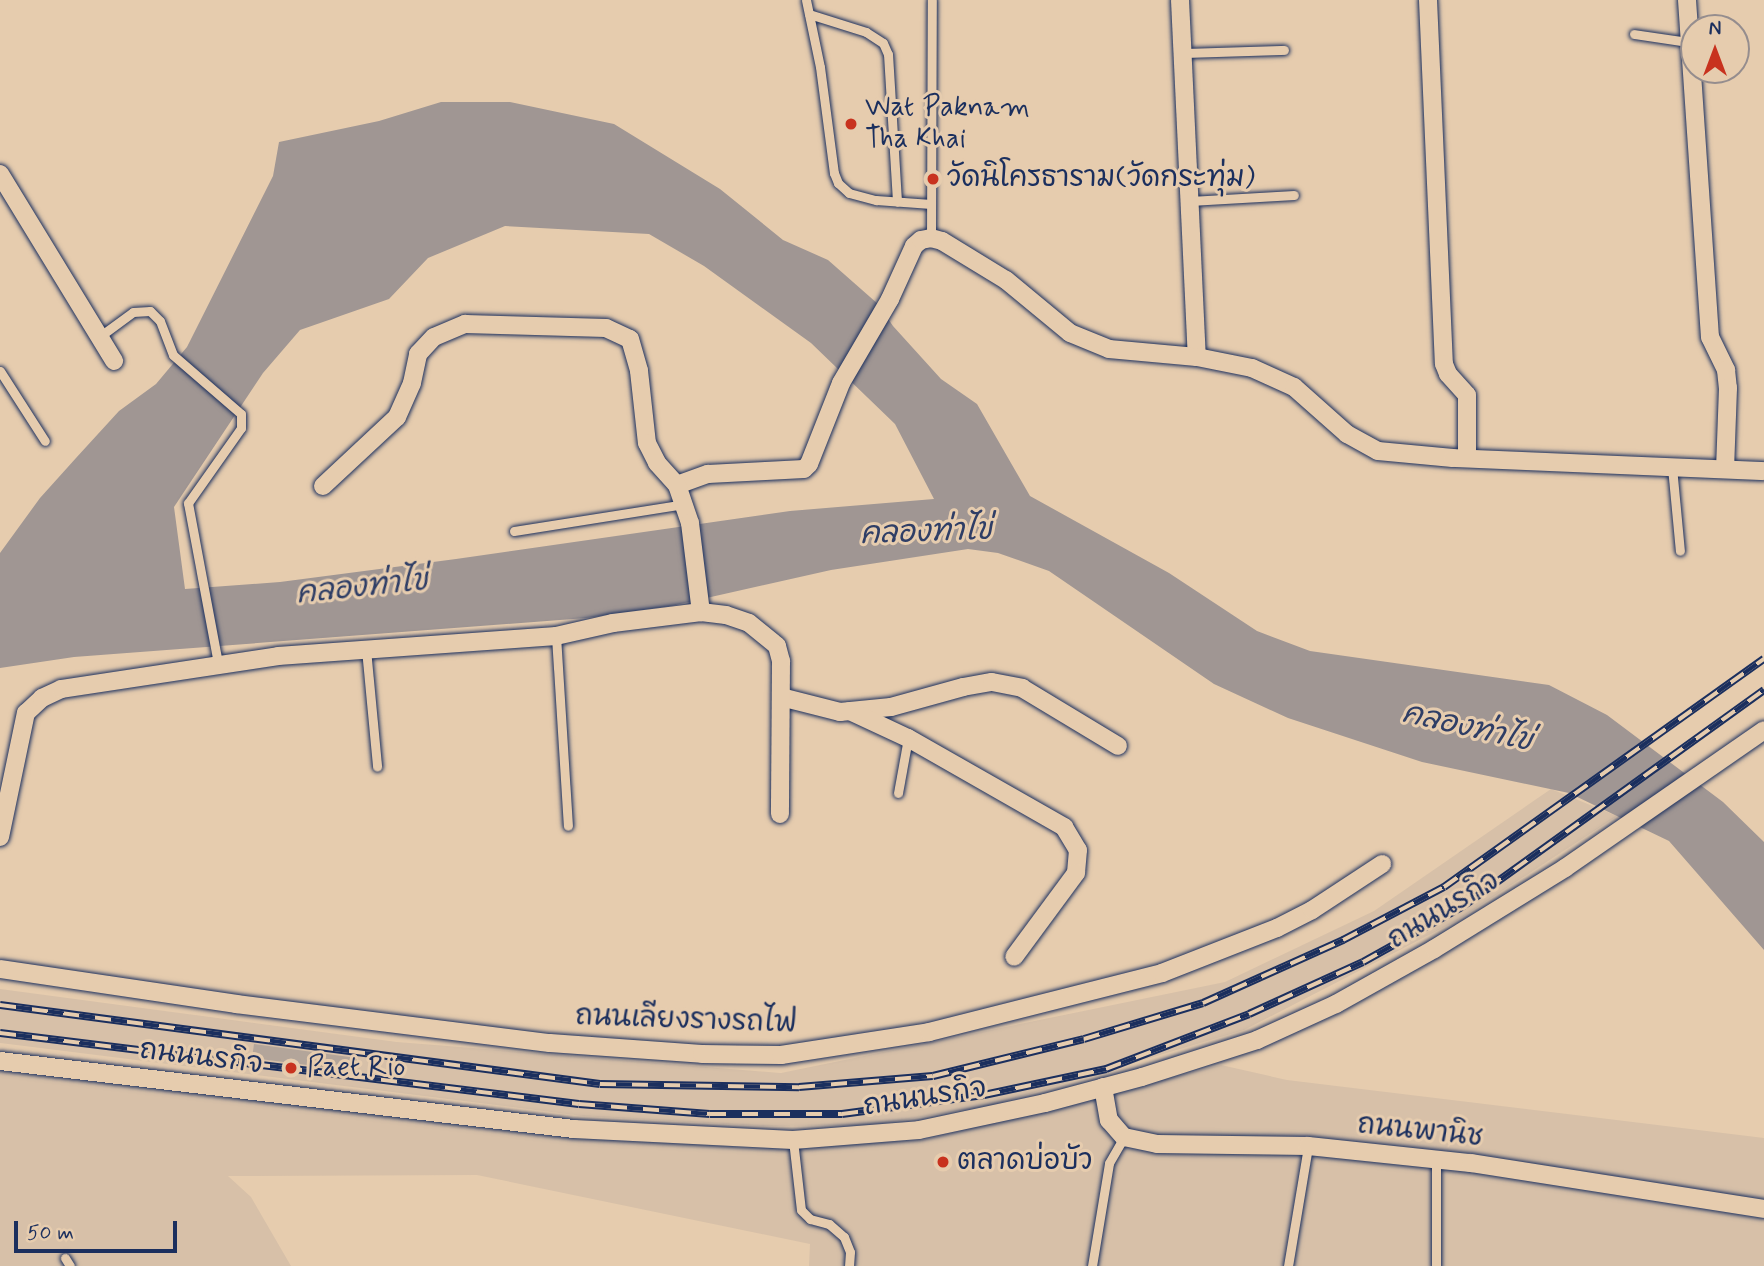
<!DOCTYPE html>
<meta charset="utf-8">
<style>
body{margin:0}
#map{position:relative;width:1764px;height:1266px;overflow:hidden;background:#e6ccae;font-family:Mynerve,"Playpen Sans Thai",sans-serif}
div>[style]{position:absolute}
.built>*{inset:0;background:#d7c0a8}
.water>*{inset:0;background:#a09693}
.building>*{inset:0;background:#b3a59a}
.roads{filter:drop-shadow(0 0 2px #1b2f5e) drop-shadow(0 0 2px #1b2f5e)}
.lane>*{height:9px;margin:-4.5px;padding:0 4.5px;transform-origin:4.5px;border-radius:4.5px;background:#e6ccae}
.street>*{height:18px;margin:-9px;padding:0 9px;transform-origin:9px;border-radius:9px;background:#e6ccae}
.rail>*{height:8px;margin-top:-4px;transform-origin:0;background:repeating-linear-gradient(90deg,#e6ccae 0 16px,#1b2f5e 0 32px);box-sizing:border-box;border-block:2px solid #1b2f5e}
.dots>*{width:19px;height:19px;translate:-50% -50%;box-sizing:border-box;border:4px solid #e6ccae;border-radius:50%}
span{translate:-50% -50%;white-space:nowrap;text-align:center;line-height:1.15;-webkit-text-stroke:6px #e6ccae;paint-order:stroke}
.poi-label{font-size:28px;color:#1b2f5e}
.left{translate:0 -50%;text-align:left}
.street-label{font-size:28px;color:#1b2f5e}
.water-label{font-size:30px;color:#2f3e66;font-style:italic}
.north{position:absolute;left:1680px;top:14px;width:70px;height:70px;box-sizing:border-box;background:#e6ccae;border:2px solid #958d8e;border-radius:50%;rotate:0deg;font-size:19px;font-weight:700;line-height:28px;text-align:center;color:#1b2f5e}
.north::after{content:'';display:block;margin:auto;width:24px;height:32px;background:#c8321e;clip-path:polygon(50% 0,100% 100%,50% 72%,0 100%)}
.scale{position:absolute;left:14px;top:1221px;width:163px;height:32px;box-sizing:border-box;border:4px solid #1b2f5e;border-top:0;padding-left:9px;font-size:21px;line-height:24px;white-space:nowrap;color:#1b2f5e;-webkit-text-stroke:5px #e6ccae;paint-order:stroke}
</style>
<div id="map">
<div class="built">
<i style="clip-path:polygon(1551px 789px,1617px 816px,1456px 921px,1244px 1030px,992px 1105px,873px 1125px,763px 1126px,583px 1116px,0 1043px,0 989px,397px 1042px,781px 1073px,1225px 982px,1374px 911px)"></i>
<i style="clip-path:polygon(1221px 1065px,1287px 1080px,1764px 1138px,1764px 1266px,809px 1266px,810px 1244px,477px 1175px,228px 1176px,251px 1197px,291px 1266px,0 1266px,0 1071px,492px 1126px,745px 1148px,924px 1140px)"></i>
</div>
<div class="water">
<i style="clip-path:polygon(evenodd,441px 102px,510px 102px,614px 124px,720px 189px,783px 240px,828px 260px,878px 304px,893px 326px,941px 379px,977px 404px,1030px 496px,1169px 573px,1257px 631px,1310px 651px,1549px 685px,1607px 715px,1723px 802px,1764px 842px,1764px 950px,1669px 841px,1569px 793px,1422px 762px,1288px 718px,1214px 684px,1049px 571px,998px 553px,968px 549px,831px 570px,671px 606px,586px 618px,74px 657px,0 668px,0 553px,40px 498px,76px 458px,119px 411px,156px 384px,187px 347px,273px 176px,279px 142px,379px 121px,441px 102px,505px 226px,649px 234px,704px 266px,811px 343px,895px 424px,934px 499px,790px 511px,456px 559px,280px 582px,185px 589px,174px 507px,263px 373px,300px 330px,389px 299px,428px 258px,505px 226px)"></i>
</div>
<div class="building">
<i style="clip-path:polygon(254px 1044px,357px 1058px,355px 1071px,252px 1058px)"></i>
</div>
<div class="roads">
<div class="lane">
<i style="left:806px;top:0;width:68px;rotate:78.2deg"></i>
<i style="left:820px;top:67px;width:107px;rotate:82.5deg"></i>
<i style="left:834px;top:173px;width:11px;rotate:68deg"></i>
<i style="left:838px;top:183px;width:15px;rotate:42deg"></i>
<i style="left:849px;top:193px;width:28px;rotate:15deg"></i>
<i style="left:876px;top:200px;width:55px;rotate:4.2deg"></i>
<i style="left:809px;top:14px;width:60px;rotate:17.5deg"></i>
<i style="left:866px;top:32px;width:20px;rotate:33deg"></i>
<i style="left:883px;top:43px;width:12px;rotate:66deg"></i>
<i style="left:888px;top:54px;width:148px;rotate:86.5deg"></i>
<i style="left:1634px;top:34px;width:55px;rotate:8.4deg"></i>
<i style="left:1181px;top:53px;width:103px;rotate:-1.7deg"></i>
<i style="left:1190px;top:201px;width:104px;rotate:-3.3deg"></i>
<i style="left:931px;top:238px;width:238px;rotate:-89.8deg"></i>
<i style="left:99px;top:337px;width:42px;rotate:-36.3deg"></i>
<i style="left:133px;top:312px;width:17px;rotate:-3deg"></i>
<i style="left:150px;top:311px;width:14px;rotate:45deg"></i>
<i style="left:160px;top:321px;width:36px;rotate:69deg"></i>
<i style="left:173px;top:355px;width:90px;rotate:40.9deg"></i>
<i style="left:241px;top:414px;width:14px;rotate:90deg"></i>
<i style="left:241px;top:428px;width:92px;rotate:125.2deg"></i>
<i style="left:188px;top:503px;width:164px;rotate:79.4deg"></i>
<i style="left:0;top:371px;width:83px;rotate:57.3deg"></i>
<i style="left:1672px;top:467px;width:84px;rotate:84.6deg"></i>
<i style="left:514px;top:531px;width:172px;rotate:-9deg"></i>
<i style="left:556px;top:636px;width:190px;rotate:86.4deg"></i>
<i style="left:366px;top:649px;width:118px;rotate:84.6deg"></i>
<i style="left:898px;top:793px;width:56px;rotate:-79.7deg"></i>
<i style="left:793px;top:1140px;width:70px;rotate:83.5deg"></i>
<i style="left:801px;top:1210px;width:13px;rotate:45deg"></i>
<i style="left:810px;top:1219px;width:20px;rotate:15deg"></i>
<i style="left:829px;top:1224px;width:20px;rotate:41deg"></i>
<i style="left:844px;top:1237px;width:16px;rotate:68deg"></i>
<i style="left:850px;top:1252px;width:14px;rotate:94deg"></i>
<i style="left:65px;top:1258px;width:9px;rotate:58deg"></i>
<i style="left:1092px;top:1266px;width:104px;rotate:-80.6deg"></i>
<i style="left:1109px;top:1163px;width:30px;rotate:-60deg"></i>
<i style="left:1288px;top:1266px;width:122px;rotate:-80.5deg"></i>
<i style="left:1436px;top:1266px;width:105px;rotate:-90deg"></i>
</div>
<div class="street">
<i style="left:1180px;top:0;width:357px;rotate:87.3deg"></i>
<i style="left:1428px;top:0;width:364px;rotate:87.5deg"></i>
<i style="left:1444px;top:364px;width:11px;rotate:68deg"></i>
<i style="left:1448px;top:374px;width:28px;rotate:48deg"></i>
<i style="left:1467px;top:395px;width:63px;rotate:90deg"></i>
<i style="left:1687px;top:0;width:338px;rotate:86.1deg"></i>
<i style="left:1710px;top:337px;width:37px;rotate:64deg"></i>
<i style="left:1726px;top:370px;width:18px;rotate:84deg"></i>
<i style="left:1728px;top:388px;width:80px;rotate:92.1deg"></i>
<i style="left:0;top:174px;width:219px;rotate:58.6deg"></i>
<i style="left:677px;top:485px;width:33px;rotate:-20deg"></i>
<i style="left:708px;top:474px;width:96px;rotate:-3deg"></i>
<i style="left:804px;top:469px;width:7px;rotate:-45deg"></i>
<i style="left:809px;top:464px;width:87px;rotate:-68.4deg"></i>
<i style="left:841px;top:383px;width:97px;rotate:-59.7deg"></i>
<i style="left:890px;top:299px;width:58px;rotate:-65.6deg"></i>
<i style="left:914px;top:246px;width:9px;rotate:-41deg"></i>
<i style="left:921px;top:240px;width:10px;rotate:-11deg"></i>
<i style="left:931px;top:238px;width:11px;rotate:15deg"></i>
<i style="left:942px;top:241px;width:75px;rotate:31.4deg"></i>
<i style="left:1006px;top:280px;width:83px;rotate:39.6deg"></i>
<i style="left:1070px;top:333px;width:42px;rotate:22.3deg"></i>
<i style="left:1109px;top:349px;width:88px;rotate:5.2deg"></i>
<i style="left:1197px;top:357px;width:56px;rotate:11.3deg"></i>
<i style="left:1252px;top:368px;width:46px;rotate:24.3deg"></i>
<i style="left:1294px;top:387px;width:71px;rotate:41.6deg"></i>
<i style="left:1347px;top:434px;width:35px;rotate:29deg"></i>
<i style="left:1378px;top:451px;width:75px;rotate:5.3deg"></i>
<i style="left:1453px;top:458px;width:311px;rotate:2.4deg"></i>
<i style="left:323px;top:486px;width:101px;rotate:-43deg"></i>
<i style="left:397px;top:417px;width:37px;rotate:-66deg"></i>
<i style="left:412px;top:383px;width:30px;rotate:-78deg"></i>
<i style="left:418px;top:354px;width:23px;rotate:-47deg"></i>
<i style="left:434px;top:337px;width:34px;rotate:-23deg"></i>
<i style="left:465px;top:324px;width:141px;rotate:1.6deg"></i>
<i style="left:606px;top:328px;width:26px;rotate:25deg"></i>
<i style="left:630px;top:339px;width:33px;rotate:74deg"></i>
<i style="left:639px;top:371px;width:72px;rotate:83.7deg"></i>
<i style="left:647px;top:443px;width:22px;rotate:63deg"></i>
<i style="left:657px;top:463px;width:30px;rotate:48deg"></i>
<i style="left:677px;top:485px;width:40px;rotate:71.1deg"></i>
<i style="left:690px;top:523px;width:90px;rotate:83deg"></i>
<i style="left:781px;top:697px;width:61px;rotate:14.3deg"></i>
<i style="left:840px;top:712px;width:51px;rotate:-5.6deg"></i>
<i style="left:891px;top:707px;width:75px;rotate:-15.5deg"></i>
<i style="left:963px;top:687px;width:29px;rotate:-10deg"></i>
<i style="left:992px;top:682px;width:31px;rotate:11deg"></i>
<i style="left:1022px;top:688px;width:112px;rotate:31.1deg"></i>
<i style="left:850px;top:711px;width:64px;rotate:25deg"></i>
<i style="left:908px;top:738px;width:180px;rotate:29.7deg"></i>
<i style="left:1064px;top:827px;width:27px;rotate:59deg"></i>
<i style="left:1078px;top:850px;width:23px;rotate:95deg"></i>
<i style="left:1076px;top:873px;width:104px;rotate:126.4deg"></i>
<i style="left:0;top:837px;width:127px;rotate:-78.2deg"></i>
<i style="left:26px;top:713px;width:22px;rotate:-43deg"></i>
<i style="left:42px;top:698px;width:21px;rotate:-25deg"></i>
<i style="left:61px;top:689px;width:219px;rotate:-8.6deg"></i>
<i style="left:278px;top:656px;width:279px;rotate:-4.1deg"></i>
<i style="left:556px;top:636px;width:58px;rotate:-12.8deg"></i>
<i style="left:613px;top:623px;width:89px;rotate:-7.1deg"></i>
<i style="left:701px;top:612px;width:25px;rotate:7deg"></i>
<i style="left:726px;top:615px;width:24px;rotate:19deg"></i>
<i style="left:749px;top:623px;width:36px;rotate:39deg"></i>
<i style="left:777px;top:646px;width:16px;rotate:75deg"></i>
<i style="left:781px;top:661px;width:153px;rotate:90.4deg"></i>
<i style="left:0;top:969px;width:239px;rotate:8.4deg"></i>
<i style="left:236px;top:1004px;width:316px;rotate:7.1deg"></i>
<i style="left:550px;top:1043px;width:152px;rotate:4.1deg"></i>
<i style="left:702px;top:1054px;width:79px;rotate:0.7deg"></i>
<i style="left:781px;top:1055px;width:150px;rotate:-8.8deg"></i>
<i style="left:929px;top:1032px;width:240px;rotate:-14.2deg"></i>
<i style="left:1162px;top:973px;width:123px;rotate:-21.4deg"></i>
<i style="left:1277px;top:928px;width:39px;rotate:-27deg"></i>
<i style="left:1312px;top:910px;width:84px;rotate:-33.3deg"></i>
<i style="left:0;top:1061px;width:578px;rotate:6.76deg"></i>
<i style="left:574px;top:1129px;width:219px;rotate:2.9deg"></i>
<i style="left:793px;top:1140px;width:126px;rotate:-4.5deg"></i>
<i style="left:919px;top:1130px;width:129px;rotate:-12.1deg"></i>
<i style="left:1045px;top:1103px;width:100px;rotate:-15deg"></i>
<i style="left:1142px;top:1077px;width:121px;rotate:-17.8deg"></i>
<i style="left:1257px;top:1040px;width:87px;rotate:-24.5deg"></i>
<i style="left:1336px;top:1004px;width:112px;rotate:-29.3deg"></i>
<i style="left:1434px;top:949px;width:154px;rotate:-31.7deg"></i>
<i style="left:1565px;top:868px;width:242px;rotate:-34.7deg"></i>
<i style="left:1103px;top:1087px;width:34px;rotate:80deg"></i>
<i style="left:1109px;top:1120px;width:23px;rotate:49deg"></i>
<i style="left:1124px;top:1137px;width:34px;rotate:12deg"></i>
<i style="left:1157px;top:1144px;width:151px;rotate:0.8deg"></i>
<i style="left:1308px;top:1146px;width:164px;rotate:6deg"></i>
<i style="left:1471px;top:1163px;width:297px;rotate:8.9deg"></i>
</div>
</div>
<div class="rail">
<i style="left:0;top:1005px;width:605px;rotate:7.5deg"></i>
<i style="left:600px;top:1084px;width:199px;rotate:0.9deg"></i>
<i style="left:799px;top:1087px;width:134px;rotate:-4.7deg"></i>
<i style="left:933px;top:1076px;width:155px;rotate:-13.8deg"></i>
<i style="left:1084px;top:1039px;width:124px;rotate:-16.8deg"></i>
<i style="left:1203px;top:1003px;width:154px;rotate:-24.2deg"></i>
<i style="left:1343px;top:940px;width:114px;rotate:-27.7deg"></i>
<i style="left:1444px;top:887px;width:393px;rotate:-35.5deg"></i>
<i style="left:0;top:1033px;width:583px;rotate:6.99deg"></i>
<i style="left:579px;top:1104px;width:131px;rotate:4.4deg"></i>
<i style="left:710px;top:1114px;width:132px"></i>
<i style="left:842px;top:1114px;width:143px;rotate:-7.6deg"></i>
<i style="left:984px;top:1095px;width:125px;rotate:-12deg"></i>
<i style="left:1106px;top:1069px;width:153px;rotate:-21deg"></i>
<i style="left:1249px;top:1014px;width:125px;rotate:-24.5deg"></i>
<i style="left:1363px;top:962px;width:113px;rotate:-29.1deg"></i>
<i style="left:1462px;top:907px;width:372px;rotate:-35.7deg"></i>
</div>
<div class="dots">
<i style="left:851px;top:124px;background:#c8321e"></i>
<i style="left:933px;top:179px;background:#c8321e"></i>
<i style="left:291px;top:1068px;background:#c8321e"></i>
<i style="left:943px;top:1162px;background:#c8321e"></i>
</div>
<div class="poi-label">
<span class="left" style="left:865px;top:124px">Wat Paknam<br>Tha Khai</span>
<span class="left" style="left:947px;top:179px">วัดนิโครธาราม(วัดกระทุ่ม)</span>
<span class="left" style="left:307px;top:1068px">Paet Rio</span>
<span class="left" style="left:957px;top:1162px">ตลาดบ่อบัว</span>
</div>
<div class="street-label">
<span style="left:1444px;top:911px;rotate:-31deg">ถนนนรกิจ</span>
<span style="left:686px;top:1021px;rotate:2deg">ถนนเลียงรางรถไฟ</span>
<span style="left:201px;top:1058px;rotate:7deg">ถนนนรกิจ</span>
<span style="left:925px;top:1098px;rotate:-9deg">ถนนนรกิจ</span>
<span style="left:1420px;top:1132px;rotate:6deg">ถนนพานิช</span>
</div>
<div class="water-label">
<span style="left:926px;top:533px;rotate:-2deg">คลองท่าไข่</span>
<span style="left:362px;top:588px;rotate:-6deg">คลองท่าไข่</span>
<span style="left:1467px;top:728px;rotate:13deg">คลองท่าไข่</span>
</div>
<div class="north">N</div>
<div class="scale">50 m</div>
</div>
